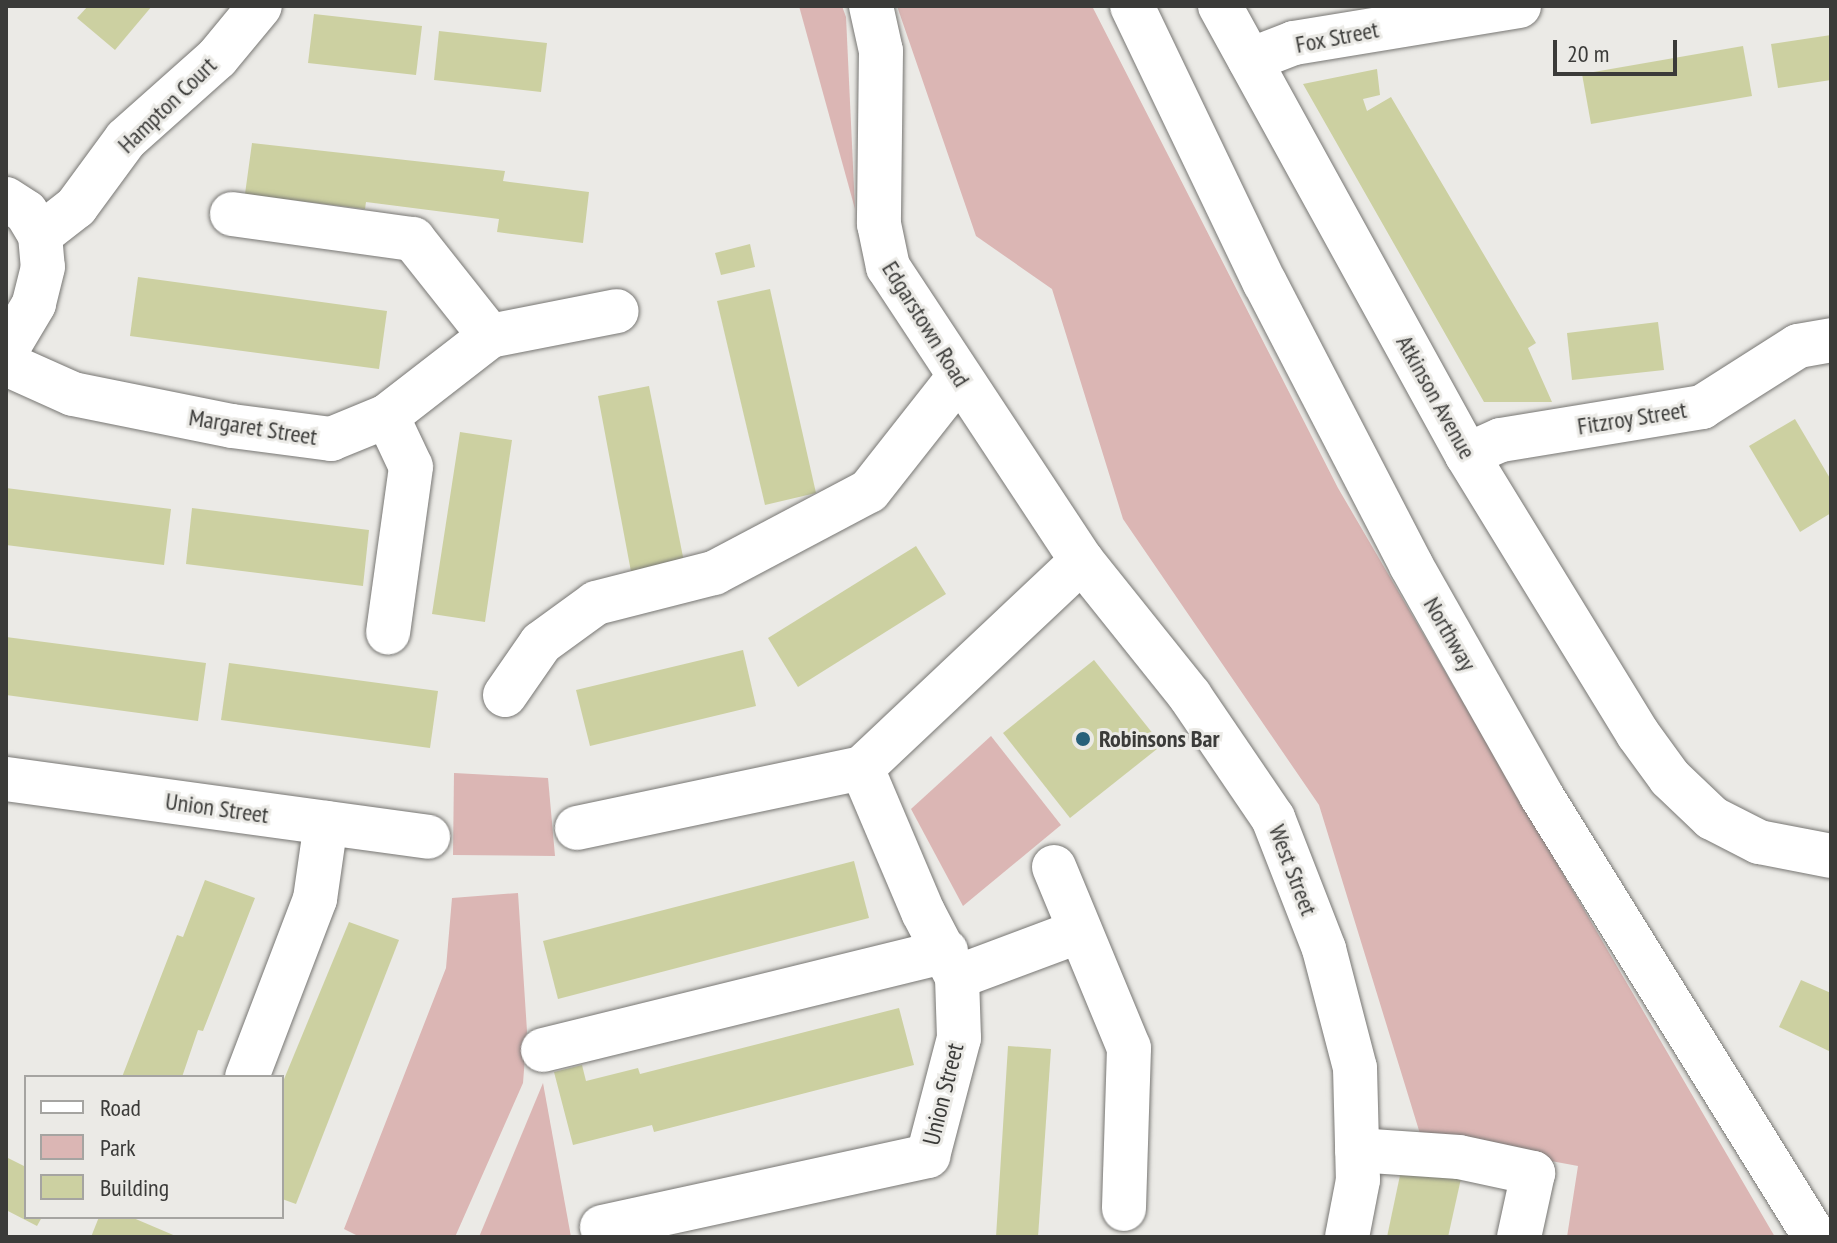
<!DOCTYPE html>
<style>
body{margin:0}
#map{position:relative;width:1837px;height:1243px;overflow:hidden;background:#ebeae6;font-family:"PT Sans Narrow",sans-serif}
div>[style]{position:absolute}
.green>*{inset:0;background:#dbb6b4}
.building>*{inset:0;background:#ccd0a1}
.roads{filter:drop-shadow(0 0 2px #787774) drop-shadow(0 0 2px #787774)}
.minor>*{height:44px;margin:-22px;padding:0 22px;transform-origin:22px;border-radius:22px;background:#fff}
.major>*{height:44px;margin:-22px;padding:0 22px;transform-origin:22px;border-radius:22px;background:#fff}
.highway>*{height:44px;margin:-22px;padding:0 22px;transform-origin:22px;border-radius:22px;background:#fff}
.dots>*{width:22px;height:22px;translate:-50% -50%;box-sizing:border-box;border:4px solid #ebeae6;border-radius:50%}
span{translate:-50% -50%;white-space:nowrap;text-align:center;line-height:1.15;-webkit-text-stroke:6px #ebeae6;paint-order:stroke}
.street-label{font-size:24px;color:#3b3b39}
.poi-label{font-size:24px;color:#3b3b39;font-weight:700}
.left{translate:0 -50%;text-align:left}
.frame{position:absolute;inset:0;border:8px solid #3b3b39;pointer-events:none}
.legend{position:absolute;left:24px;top:1075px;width:260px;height:144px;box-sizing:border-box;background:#ebeae6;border:2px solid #a5a4a1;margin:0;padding:10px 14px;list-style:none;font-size:24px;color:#3b3b39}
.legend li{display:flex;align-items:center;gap:16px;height:40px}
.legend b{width:40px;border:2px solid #a5a4a1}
.scale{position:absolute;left:1553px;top:40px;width:124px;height:36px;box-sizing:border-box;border:4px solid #3b3b39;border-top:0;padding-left:10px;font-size:24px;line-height:28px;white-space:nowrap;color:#3b3b39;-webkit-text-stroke:6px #ebeae6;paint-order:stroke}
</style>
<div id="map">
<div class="green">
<i style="clip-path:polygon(799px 6px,842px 6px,846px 17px,855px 209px)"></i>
<i style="clip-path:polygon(897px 6px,1092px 6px,1338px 488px,1775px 1237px,1567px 1237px,1578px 1166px,1421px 1137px,1319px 805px,1123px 519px,1052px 289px,976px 236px)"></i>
<i style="clip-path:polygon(991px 736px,1061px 825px,963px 906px,911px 809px)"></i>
<i style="clip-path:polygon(454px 773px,548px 778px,555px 856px,453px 855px)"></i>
<i style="clip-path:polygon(518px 893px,527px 1031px,523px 1083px,455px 1237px,360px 1237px,344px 1229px,446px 968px,452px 898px)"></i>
<i style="clip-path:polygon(543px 1083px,571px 1237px,479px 1237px)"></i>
</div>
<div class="building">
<i style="clip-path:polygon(88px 6px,152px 6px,115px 50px,77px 18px)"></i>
<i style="clip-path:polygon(314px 14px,422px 26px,416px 75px,308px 63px)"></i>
<i style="clip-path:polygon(439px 31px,547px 43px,541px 92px,434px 80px)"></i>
<i style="clip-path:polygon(1831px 35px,1831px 80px,1778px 88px,1771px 44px)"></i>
<i style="clip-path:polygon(1743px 46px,1752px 96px,1591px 124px,1582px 74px)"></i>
<i style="clip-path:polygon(1377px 69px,1380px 95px,1363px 99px,1367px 111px,1391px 97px,1536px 343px,1528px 348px,1552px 402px,1484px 402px,1303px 84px)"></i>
<i style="clip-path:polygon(252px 143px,505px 171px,503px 181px,589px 192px,583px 243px,497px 232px,499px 219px,366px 202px,365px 209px,245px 194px)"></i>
<i style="clip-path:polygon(750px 244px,755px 267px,721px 275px,715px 253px)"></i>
<i style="clip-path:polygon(138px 277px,387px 311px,379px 369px,130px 336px)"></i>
<i style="clip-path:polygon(770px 289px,816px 493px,765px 505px,717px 301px)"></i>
<i style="clip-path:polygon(1658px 322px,1664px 370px,1572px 380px,1567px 333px)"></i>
<i style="clip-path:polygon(649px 386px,685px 567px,632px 577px,598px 396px)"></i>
<i style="clip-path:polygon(1795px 419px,1831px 480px,1831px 513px,1800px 532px,1749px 446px)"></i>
<i style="clip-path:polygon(460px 432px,512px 440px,485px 622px,432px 614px)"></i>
<i style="clip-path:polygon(6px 488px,171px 509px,164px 565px,6px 545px)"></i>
<i style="clip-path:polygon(192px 508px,369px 530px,363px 586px,186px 564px)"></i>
<i style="clip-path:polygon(916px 546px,946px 594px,798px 687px,768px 638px)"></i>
<i style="clip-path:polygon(6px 637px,206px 663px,198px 721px,6px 695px)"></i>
<i style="clip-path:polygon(743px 650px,756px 706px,590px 746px,576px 690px)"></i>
<i style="clip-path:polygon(1094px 660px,1162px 745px,1070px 818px,1003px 733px)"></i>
<i style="clip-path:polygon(229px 663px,438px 691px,430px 748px,221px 720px)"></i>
<i style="clip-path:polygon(854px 861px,869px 918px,558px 999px,543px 941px)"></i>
<i style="clip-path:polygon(205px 880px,255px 898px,203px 1031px,198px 1030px,182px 1077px,122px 1077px,177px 935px,183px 937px)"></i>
<i style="clip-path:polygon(349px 922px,399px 940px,296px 1204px,282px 1199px,282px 1084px)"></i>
<i style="clip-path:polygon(1801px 980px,1831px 993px,1831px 1052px,1779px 1027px)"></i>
<i style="clip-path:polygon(899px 1008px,914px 1065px,654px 1132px,652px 1125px,573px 1145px,554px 1072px,582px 1065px,586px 1081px,638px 1068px,640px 1074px)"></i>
<i style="clip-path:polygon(1008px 1046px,1051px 1049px,1038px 1237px,996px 1237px)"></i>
<i style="clip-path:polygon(6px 1157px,26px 1167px,26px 1217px,42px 1217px,37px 1226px,6px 1210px)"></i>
<i style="clip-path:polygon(1403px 1161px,1462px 1174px,1448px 1237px,1387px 1237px)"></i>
<i style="clip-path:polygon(99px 1217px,131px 1217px,178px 1237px,91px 1237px)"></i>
</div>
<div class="roads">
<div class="minor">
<i style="left:1220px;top:6px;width:512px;rotate:61.18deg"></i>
<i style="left:1467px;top:455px;width:327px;rotate:58.5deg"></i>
<i style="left:1638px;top:734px;width:54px;rotate:54deg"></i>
<i style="left:1670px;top:778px;width:58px;rotate:43.6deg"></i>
<i style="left:1712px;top:818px;width:53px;rotate:27.1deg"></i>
<i style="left:1759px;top:842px;width:73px;rotate:11deg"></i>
<i style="left:1250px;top:60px;width:47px;rotate:-21.1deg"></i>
<i style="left:1294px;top:43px;width:228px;rotate:-9.3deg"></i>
<i style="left:6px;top:199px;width:24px;rotate:33deg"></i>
<i style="left:26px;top:212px;width:27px;rotate:59deg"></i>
<i style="left:40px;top:235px;width:32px;rotate:85deg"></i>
<i style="left:43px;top:267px;width:38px;rotate:104deg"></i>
<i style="left:34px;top:304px;width:55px;rotate:120.8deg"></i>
<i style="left:232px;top:214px;width:183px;rotate:7.9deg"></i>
<i style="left:413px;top:239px;width:124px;rotate:51.6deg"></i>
<i style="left:40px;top:235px;width:46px;rotate:-37.9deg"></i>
<i style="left:76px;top:207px;width:84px;rotate:-53.7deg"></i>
<i style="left:126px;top:139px;width:122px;rotate:-41.7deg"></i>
<i style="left:217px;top:58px;width:67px;rotate:-50.4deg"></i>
<i style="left:6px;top:364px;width:73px;rotate:24.1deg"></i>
<i style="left:73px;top:394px;width:162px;rotate:11.4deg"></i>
<i style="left:232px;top:426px;width:100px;rotate:7.5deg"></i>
<i style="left:331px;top:439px;width:61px;rotate:-22.3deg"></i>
<i style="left:387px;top:416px;width:130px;rotate:-37.8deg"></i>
<i style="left:490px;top:336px;width:129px;rotate:-11.1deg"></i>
<i style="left:387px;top:416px;width:56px;rotate:64.8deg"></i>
<i style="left:411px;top:467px;width:167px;rotate:97.9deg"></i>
<i style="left:1467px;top:455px;width:37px;rotate:-24deg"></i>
<i style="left:1501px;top:440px;width:204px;rotate:-9.3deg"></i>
<i style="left:1702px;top:407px;width:114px;rotate:-32.4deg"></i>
<i style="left:1798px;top:346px;width:34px;rotate:-10deg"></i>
<i style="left:505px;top:695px;width:63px;rotate:-55.3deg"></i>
<i style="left:541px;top:643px;width:68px;rotate:-36deg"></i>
<i style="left:596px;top:603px;width:122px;rotate:-14.3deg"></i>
<i style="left:714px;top:573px;width:175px;rotate:-27.9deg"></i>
<i style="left:869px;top:491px;width:144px;rotate:-51.8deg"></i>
<i style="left:6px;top:779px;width:426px;rotate:7.8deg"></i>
<i style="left:577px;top:828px;width:291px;rotate:-11.9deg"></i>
<i style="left:862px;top:768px;width:302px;rotate:-43.3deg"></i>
<i style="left:1054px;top:867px;width:196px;rotate:67.5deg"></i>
<i style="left:1129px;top:1048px;width:161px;rotate:91.8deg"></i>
<i style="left:957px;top:977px;width:131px;rotate:-20.5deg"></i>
<i style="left:543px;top:1050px;width:415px;rotate:-13.8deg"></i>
<i style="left:247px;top:1077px;width:191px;rotate:-69.1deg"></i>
<i style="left:315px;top:899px;width:77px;rotate:-81.8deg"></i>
<i style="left:1357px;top:1150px;width:102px;rotate:3.9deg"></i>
<i style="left:1459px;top:1157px;width:76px;rotate:12.2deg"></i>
<i style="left:1533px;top:1173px;width:66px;rotate:102.3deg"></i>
<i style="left:602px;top:1227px;width:334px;rotate:-12.3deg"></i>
<i style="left:928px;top:1156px;width:122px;rotate:-75.3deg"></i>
<i style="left:959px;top:1038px;width:61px;rotate:-91.9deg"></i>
<i style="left:957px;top:977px;width:73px;rotate:-117.6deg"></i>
<i style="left:923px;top:912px;width:156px;rotate:-113deg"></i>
</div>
<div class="major">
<i style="left:871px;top:6px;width:46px;rotate:77.5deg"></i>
<i style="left:881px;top:51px;width:173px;rotate:90.7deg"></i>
<i style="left:879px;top:224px;width:44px;rotate:78.2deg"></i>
<i style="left:888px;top:267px;width:352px;rotate:56.6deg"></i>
<i style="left:1082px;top:561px;width:173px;rotate:51.3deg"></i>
<i style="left:1190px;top:696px;width:148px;rotate:55.8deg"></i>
<i style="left:1273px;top:818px;width:141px;rotate:68.7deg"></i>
<i style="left:1324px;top:949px;width:123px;rotate:75.4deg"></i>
<i style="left:1355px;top:1068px;width:112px;rotate:88.5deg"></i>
<i style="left:1358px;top:1180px;width:58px;rotate:100.9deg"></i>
</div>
<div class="highway">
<i style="left:1132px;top:6px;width:307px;rotate:64.4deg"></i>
<i style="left:1265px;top:283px;width:318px;rotate:62.6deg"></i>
<i style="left:1411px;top:565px;width:264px;rotate:60.5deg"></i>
<i style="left:1541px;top:795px;width:520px;rotate:58.2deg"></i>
</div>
</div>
<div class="dots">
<i style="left:1083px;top:739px;background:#28617a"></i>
</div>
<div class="street-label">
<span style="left:1337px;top:37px;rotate:-11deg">Fox Street</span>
<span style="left:167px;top:105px;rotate:-44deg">Hampton Court</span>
<span style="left:926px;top:324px;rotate:58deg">Edgarstown Road</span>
<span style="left:1436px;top:397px;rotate:61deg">Atkinson Avenue</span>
<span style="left:1632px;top:418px;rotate:-9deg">Fitzroy Street</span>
<span style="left:253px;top:427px;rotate:9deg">Margaret Street</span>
<span style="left:1450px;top:634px;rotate:60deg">Northway</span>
<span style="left:217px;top:808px;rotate:8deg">Union Street</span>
<span style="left:1293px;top:870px;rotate:69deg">West Street</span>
<span style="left:943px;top:1094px;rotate:-76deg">Union Street</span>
</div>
<div class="poi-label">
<span class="left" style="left:1099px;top:739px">Robinsons Bar</span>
</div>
<div class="frame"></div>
<ul class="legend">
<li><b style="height:10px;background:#fff"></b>Road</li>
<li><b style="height:22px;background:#dbb6b4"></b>Park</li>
<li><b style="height:22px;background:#ccd0a1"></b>Building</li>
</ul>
<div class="scale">20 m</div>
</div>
